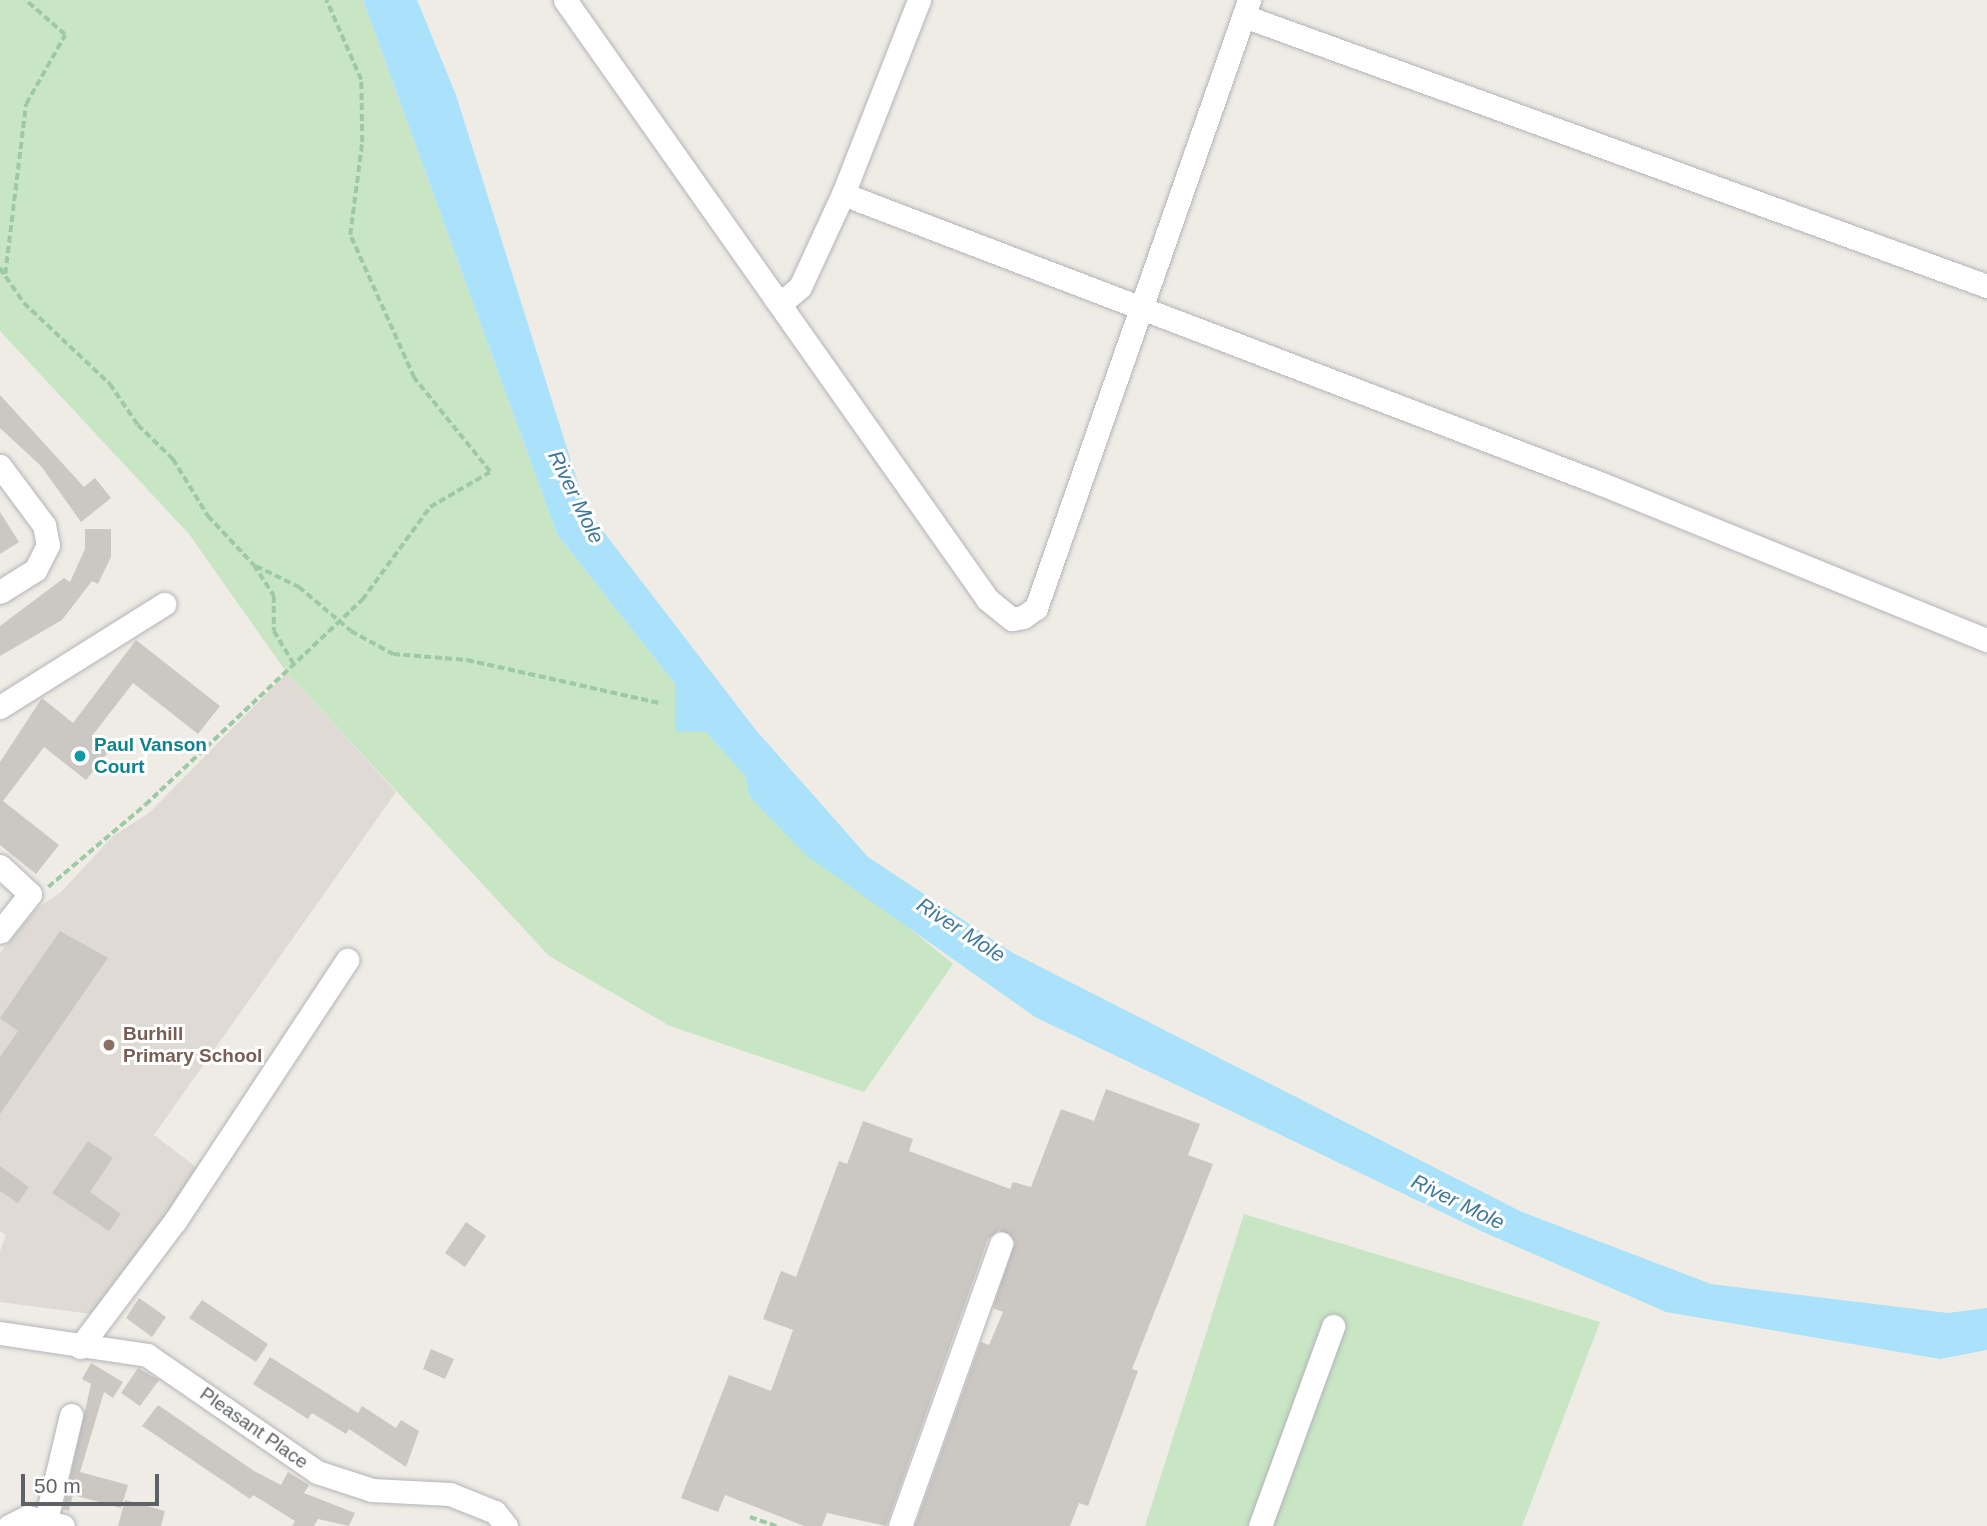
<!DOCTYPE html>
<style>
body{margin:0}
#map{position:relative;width:1987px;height:1526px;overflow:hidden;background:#efece6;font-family:Helvetica,sans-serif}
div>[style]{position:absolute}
.education>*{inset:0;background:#dfdbd4}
.green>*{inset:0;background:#c8e5c4}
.water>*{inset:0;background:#aae2fb}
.building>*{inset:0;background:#cbc7c3}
.path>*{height:3.5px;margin-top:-1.75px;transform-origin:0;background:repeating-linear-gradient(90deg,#9ec9a5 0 7px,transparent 0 10.5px)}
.roads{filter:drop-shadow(0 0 2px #b1b4b8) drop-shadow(0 0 2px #b1b4b8)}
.minor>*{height:23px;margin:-11.5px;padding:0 11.5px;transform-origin:11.5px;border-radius:11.5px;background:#fff}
.dots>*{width:19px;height:19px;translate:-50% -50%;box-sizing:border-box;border:4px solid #fff;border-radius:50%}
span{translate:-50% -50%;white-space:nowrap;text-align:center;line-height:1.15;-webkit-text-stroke:6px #fff;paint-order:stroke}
.culture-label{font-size:19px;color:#0d838f;font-weight:700}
.left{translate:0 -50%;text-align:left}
.education-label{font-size:19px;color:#785e54;font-weight:700}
.street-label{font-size:19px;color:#5e6266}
.water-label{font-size:21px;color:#40789c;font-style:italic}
.scale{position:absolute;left:21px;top:1474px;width:138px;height:32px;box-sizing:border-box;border:4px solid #5e6266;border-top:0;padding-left:9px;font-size:21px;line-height:24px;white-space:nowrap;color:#5e6266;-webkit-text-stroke:5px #fff;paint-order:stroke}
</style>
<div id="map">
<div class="education">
<i style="clip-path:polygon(287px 673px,396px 792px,154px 1135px,200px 1170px,109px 1302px,91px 1314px,0 1302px,0 1251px,6px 1235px,0 1231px,0 953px,37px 908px,60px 893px,113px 836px,149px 813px)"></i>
</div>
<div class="green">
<i style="clip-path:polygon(0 0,363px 0,557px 534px,675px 684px,675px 730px,706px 732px,745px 776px,749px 796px,953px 964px,864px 1092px,670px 1026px,549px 956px,287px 673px,189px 534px,0 331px)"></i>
<i style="clip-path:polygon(1244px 1214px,1600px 1322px,1522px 1526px,1145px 1526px)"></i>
</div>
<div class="water">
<i style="clip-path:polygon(363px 0,417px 0,456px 95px,586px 509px,755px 729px,868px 857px,1013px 953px,1522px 1212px,1711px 1284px,1948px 1313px,1987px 1308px,1987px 1350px,1940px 1359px,1666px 1312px,1481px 1231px,1035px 1017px,807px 856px,749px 796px,745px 776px,706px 732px,675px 731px,675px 684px,557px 534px)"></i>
</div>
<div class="building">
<i style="clip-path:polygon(0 395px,84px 487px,95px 478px,111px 498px,81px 522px,41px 466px,0 428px)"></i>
<i style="clip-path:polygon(0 512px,19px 542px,0 554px)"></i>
<i style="clip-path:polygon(85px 529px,111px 529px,111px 557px,98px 584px,92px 581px,62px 620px,0 656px,0 626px,64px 578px,70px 582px,85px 549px)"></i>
<i style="clip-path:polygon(136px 640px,220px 706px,198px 734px,133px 683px,92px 736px,110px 750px,86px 780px,44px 747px,3px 801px,59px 845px,36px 874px,0 845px,0 762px,42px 698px,73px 723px)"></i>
<i style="clip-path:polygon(60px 931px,108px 958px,0 1114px,0 1057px,18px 1031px,0 1018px)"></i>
<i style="clip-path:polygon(1106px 1089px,1200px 1124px,1188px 1155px,1213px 1164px,1132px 1369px,1138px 1371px,1088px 1506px,1079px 1503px,1070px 1526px,915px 1526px,981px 1342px,989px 1345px,1003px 1312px,993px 1308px,1015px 1242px,999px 1230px,988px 1239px,886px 1526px,827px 1513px,822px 1526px,804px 1526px,725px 1495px,718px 1512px,681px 1498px,729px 1375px,771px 1391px,793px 1330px,763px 1319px,781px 1271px,796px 1277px,839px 1161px,847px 1164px,863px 1121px,913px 1139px,909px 1151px,1010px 1189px,1013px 1182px,1031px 1187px,1061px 1109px,1094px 1121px)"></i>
<i style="clip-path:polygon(88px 1141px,113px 1158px,90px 1192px,121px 1214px,109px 1231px,52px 1193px)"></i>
<i style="clip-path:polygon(0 1166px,29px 1187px,18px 1203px,0 1191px)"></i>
<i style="clip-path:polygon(466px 1222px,486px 1236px,465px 1267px,445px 1253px)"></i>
<i style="clip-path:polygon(139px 1298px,166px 1317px,152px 1337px,126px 1318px)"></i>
<i style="clip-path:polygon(202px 1300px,268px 1344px,256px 1362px,189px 1318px)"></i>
<i style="clip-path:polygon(431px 1349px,454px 1359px,445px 1379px,423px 1369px)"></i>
<i style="clip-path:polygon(270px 1357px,358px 1413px,362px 1406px,396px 1428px,401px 1420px,419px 1431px,406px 1467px,349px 1429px,346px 1434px,312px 1413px,308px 1419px,253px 1384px)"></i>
<i style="clip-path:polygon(91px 1363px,123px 1382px,113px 1398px,104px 1392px,80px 1472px,128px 1485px,121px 1508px,73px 1495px,69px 1511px,63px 1509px,91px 1384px,82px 1379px)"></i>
<i style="clip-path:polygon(138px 1368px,159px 1380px,140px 1406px,121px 1393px)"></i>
<i style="clip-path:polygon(158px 1405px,254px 1471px,281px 1485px,288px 1472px,309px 1485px,304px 1493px,355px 1513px,349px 1526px,318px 1519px,314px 1526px,292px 1526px,295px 1521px,253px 1495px,250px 1499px,142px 1426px)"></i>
<i style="clip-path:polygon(125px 1500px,165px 1511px,161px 1526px,118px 1526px)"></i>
</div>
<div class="path">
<i style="left:0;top:268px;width:42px;rotate:55.6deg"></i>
<i style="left:24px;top:303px;width:118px;rotate:43.3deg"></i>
<i style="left:110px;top:384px;width:50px;rotate:55.7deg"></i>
<i style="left:138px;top:425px;width:49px;rotate:44.2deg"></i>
<i style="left:173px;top:459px;width:67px;rotate:58.4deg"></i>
<i style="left:208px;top:516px;width:67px;rotate:46.8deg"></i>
<i style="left:254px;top:565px;width:37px;rotate:57deg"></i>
<i style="left:274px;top:596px;width:35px;rotate:90deg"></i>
<i style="left:274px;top:631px;width:39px;rotate:59deg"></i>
<i style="left:5px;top:274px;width:171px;rotate:-83deg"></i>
<i style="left:26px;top:104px;width:79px;rotate:-60.5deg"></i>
<i style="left:65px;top:35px;width:53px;rotate:-138.8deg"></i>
<i style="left:256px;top:566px;width:48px;rotate:26deg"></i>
<i style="left:299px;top:587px;width:68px;rotate:40.2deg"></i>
<i style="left:351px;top:631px;width:48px;rotate:28.7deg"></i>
<i style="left:393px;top:654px;width:74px;rotate:4.6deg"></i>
<i style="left:467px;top:660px;width:198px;rotate:12.6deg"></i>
<i style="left:48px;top:887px;width:127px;rotate:-40.2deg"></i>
<i style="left:145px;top:805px;width:299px;rotate:-43.4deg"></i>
<i style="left:362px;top:600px;width:115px;rotate:-53.8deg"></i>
<i style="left:430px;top:507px;width:69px;rotate:-30.3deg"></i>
<i style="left:490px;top:472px;width:121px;rotate:-129deg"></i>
<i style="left:414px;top:378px;width:157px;rotate:-114.1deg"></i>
<i style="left:350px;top:235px;width:94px;rotate:-82.6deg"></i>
<i style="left:362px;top:142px;width:62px;rotate:-90.9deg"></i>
<i style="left:361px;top:80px;width:87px;rotate:-113.6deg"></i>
<i style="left:750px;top:1517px;width:28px;rotate:19deg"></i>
</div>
<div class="roads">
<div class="minor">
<i style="left:565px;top:0;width:365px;rotate:54.8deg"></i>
<i style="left:775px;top:298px;width:11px;rotate:5deg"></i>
<i style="left:786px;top:299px;width:18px;rotate:-41deg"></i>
<i style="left:800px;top:287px;width:102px;rotate:-65.2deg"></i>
<i style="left:843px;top:194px;width:813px;rotate:20.91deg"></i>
<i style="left:1602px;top:484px;width:415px;rotate:22.1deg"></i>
<i style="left:1244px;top:16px;width:791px;rotate:19.97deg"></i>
<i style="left:843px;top:194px;width:208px;rotate:-68.6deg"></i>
<i style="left:775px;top:298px;width:368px;rotate:54.8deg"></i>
<i style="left:987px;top:599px;width:32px;rotate:39deg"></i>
<i style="left:1012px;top:619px;width:11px;rotate:-10deg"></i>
<i style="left:1023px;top:617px;width:16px;rotate:-35deg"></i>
<i style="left:1036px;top:608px;width:644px;rotate:-70.69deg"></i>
<i style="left:0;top:466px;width:74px;rotate:53.3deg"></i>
<i style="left:44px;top:525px;width:20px;rotate:79deg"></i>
<i style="left:48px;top:545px;width:28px;rotate:117deg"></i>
<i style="left:35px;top:570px;width:41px;rotate:147.8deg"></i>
<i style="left:0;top:707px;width:194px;rotate:-32.1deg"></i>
<i style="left:0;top:866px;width:41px;rotate:43deg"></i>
<i style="left:30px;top:894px;width:48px;rotate:128.3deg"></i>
<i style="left:0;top:1333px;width:149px;rotate:8.5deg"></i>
<i style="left:147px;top:1355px;width:206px;rotate:34.5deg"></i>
<i style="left:317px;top:1472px;width:58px;rotate:18.1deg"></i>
<i style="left:372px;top:1490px;width:78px;rotate:2.9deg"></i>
<i style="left:450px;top:1494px;width:48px;rotate:21.8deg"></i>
<i style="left:495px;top:1512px;width:18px;rotate:52deg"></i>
<i style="left:80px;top:1347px;width:158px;rotate:-53deg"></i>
<i style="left:175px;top:1221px;width:313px;rotate:-56.6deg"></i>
<i style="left:46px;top:1520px;width:108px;rotate:-76.6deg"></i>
<i style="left:9px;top:1526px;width:20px;rotate:-27deg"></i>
<i style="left:27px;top:1517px;width:37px;rotate:14deg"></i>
<i style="left:900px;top:1526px;width:300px;rotate:-70.3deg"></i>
<i style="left:1260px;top:1526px;width:213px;rotate:-69.9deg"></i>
</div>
</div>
<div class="dots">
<i style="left:80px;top:756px;background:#0f9aa8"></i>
<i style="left:109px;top:1045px;background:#8d6e63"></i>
</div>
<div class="culture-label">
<span class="left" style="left:94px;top:756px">Paul Vanson<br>Court</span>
</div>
<div class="education-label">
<span class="left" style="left:123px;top:1045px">Burhill<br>Primary School</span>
</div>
<div class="street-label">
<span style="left:254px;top:1428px;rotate:35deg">Pleasant Place</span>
</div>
<div class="water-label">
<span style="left:576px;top:497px;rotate:64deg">River Mole</span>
<span style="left:961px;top:930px;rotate:33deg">River Mole</span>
<span style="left:1458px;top:1202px;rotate:26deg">River Mole</span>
</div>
<div class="scale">50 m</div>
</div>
